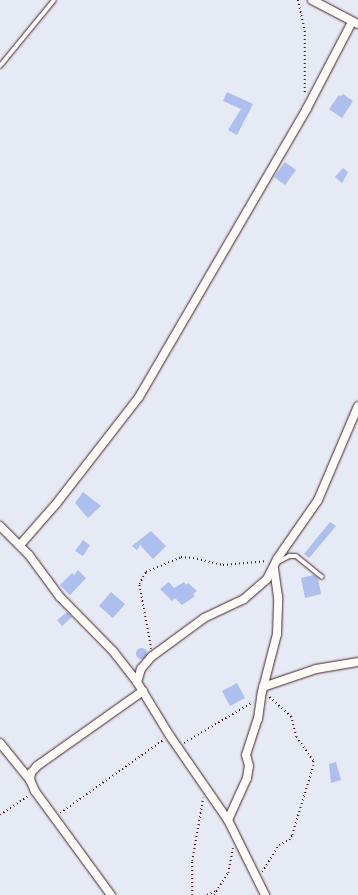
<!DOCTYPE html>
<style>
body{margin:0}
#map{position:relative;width:358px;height:895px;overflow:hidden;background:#e5eaf4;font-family:Sriracha,sans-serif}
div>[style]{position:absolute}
.building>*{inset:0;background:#acbfee}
.round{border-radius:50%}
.path>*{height:1.5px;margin-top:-0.75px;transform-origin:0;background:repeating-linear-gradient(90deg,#4a1f2b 0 1px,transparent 0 4px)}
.roads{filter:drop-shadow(0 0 1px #4a1f2b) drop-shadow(0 0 1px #4a1f2b)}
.service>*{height:4px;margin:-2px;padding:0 2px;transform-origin:2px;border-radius:2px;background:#fdfcf7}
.minor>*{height:8px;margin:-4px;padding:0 4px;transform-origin:4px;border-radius:4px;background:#fdfcf7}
span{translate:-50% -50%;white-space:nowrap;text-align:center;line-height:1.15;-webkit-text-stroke:4px #fdfcf7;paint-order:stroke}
</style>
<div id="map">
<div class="building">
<i style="clip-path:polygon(227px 92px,253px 104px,237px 135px,228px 130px,241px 109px,223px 101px)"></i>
<i style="clip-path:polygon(343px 94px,353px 101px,342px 118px,329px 109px,339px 95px,341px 96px)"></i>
<i style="clip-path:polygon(285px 162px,296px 170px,285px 185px,274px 177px)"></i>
<i style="clip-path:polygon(343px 168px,348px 172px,342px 183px,335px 177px)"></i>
<i style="clip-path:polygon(83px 492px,101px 506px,88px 518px,75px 503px)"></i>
<i style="clip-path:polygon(330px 522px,336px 526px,309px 558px,304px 554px)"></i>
<i style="clip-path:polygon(151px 531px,166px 546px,153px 559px,140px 545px,137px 550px,132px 546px)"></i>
<i style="clip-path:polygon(83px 540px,90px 545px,83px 556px,75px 551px)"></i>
<i style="clip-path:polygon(78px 570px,86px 578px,70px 595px,60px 585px,72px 573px,74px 575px)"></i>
<i style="clip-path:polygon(314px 575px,318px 578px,321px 594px,305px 598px,301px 578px)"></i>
<i style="clip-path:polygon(169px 582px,174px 588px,184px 582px,186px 585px,188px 583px,197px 591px,193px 594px,195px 596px,182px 605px,175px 598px,172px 601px,160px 589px)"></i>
<i style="clip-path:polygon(111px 592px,125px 604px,113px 618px,99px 606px)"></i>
<i style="clip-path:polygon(67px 612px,72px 617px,62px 626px,57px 620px)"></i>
<i class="round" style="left:135.5px;top:647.5px;width:11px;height:11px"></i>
<i style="clip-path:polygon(237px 683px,245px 698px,230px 706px,222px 691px)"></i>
<i style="clip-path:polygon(336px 762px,341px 780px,331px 783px,329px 764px)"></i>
</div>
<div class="path">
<i style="left:298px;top:0;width:32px;rotate:77deg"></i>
<i style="left:305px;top:31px;width:64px;rotate:90deg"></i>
<i style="left:151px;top:649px;width:66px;rotate:-100.5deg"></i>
<i style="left:139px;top:584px;width:14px;rotate:-60deg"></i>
<i style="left:146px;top:572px;width:38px;rotate:-23deg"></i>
<i style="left:181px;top:557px;width:12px;rotate:5deg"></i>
<i style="left:193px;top:558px;width:31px;rotate:13deg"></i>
<i style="left:223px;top:565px;width:44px;rotate:-5.2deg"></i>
<i style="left:184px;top:743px;width:80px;rotate:-30.7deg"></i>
<i style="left:60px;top:813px;width:126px;rotate:-35.3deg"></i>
<i style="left:0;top:815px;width:34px;rotate:-34deg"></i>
<i style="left:262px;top:872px;width:32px;rotate:-58deg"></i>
<i style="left:279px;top:845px;width:11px;rotate:-27deg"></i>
<i style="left:289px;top:840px;width:6px;rotate:-59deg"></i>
<i style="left:292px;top:835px;width:72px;rotate:-73.1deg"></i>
<i style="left:313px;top:766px;width:5px;rotate:-90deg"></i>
<i style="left:313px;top:761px;width:29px;rotate:-125deg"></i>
<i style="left:296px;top:737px;width:21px;rotate:-104deg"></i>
<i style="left:291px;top:717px;width:30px;rotate:-138deg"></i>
<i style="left:192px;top:895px;width:34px;rotate:-90deg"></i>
<i style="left:192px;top:861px;width:64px;rotate:-80.1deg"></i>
<i style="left:207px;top:895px;width:10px;rotate:-24deg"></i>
<i style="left:214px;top:895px;width:26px;rotate:-58deg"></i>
<i style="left:228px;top:873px;width:25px;rotate:-79deg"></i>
</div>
<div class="roads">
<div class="service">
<i style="left:0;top:66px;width:85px;rotate:-50.7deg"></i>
<i style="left:276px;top:563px;width:15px;rotate:-28deg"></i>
<i style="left:289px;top:556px;width:7px"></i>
<i style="left:296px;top:556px;width:33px;rotate:39deg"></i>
</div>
<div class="minor">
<i style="left:312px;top:0;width:52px;rotate:27.6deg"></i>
<i style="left:0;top:526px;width:41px;rotate:45deg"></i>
<i style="left:29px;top:555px;width:52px;rotate:53.6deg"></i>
<i style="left:60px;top:597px;width:76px;rotate:45.5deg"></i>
<i style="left:113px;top:651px;width:39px;rotate:52deg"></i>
<i style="left:137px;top:682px;width:63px;rotate:58.6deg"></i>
<i style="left:170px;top:736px;width:102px;rotate:55.4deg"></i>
<i style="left:228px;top:820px;width:84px;rotate:63.7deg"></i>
<i style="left:20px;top:545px;width:55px;rotate:-48.7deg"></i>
<i style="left:56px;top:504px;width:135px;rotate:-52.2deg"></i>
<i style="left:139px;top:397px;width:334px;rotate:-59.8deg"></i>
<i style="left:307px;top:108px;width:97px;rotate:-62.4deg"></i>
<i style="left:137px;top:682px;width:14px;rotate:-73deg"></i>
<i style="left:141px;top:669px;width:16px;rotate:-50deg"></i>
<i style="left:151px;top:657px;width:66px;rotate:-36.3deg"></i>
<i style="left:204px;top:618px;width:44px;rotate:-25.4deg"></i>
<i style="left:244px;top:599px;width:30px;rotate:-41deg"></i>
<i style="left:267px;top:579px;width:22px;rotate:-63deg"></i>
<i style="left:277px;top:559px;width:72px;rotate:-55.2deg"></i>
<i style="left:318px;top:500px;width:102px;rotate:-66.9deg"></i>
<i style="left:263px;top:687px;width:56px;rotate:-18.8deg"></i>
<i style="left:316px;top:669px;width:43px;rotate:-9.5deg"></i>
<i style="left:0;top:743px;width:48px;rotate:51deg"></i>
<i style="left:228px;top:820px;width:46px;rotate:-65.7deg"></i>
<i style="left:247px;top:778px;width:12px;rotate:-81deg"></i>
<i style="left:249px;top:766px;width:11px;rotate:-105deg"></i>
<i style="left:246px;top:755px;width:38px;rotate:-72deg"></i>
<i style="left:258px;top:719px;width:27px;rotate:-82deg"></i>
<i style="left:262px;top:692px;width:60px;rotate:-75.5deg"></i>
<i style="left:277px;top:634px;width:37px;rotate:-88deg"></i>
<i style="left:278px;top:597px;width:29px;rotate:-98deg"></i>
<i style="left:111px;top:895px;width:129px;rotate:-126.2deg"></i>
<i style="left:35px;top:791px;width:12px;rotate:-114deg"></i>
<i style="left:30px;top:780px;width:7px;rotate:-82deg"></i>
<i style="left:31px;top:773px;width:9px;rotate:-49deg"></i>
<i style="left:37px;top:766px;width:130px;rotate:-35.3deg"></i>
</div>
</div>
</div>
